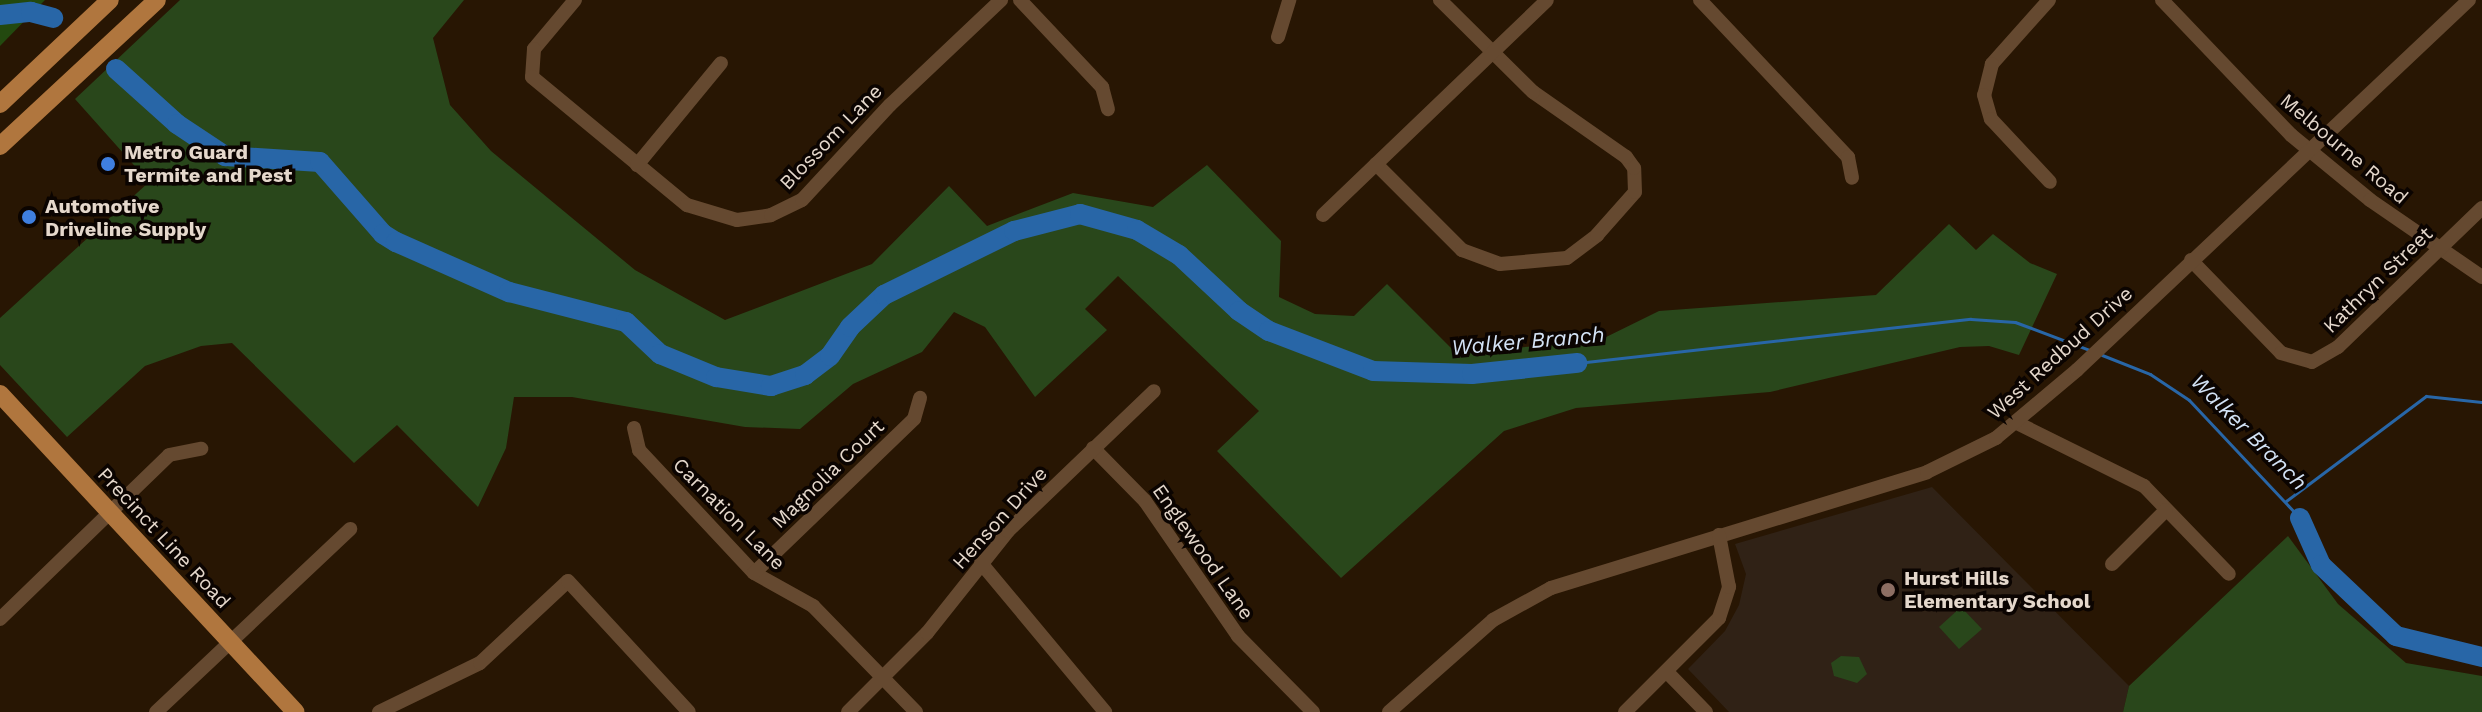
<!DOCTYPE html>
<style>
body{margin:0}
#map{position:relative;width:2482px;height:712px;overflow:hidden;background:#281603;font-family:"Work Sans",sans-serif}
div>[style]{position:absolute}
.education>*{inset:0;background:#302216}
.green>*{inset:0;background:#29471b}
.forest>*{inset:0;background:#23490f}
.stream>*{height:3px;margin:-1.5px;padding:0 1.5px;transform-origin:1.5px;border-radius:1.5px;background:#2866a7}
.river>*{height:20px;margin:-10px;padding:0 10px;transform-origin:10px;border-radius:10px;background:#2866a7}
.minor>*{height:14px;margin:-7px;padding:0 7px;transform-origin:7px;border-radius:7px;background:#654930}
.major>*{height:18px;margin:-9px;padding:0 9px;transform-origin:9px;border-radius:9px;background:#b0763e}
.dots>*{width:22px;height:22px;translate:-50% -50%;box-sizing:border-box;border:4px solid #0b0401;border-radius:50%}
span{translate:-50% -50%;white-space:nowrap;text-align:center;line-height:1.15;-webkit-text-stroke:7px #0b0401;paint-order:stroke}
.street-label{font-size:20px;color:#e5d8cc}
.poi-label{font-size:20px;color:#e5d8cc;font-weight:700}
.left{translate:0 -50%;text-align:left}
.water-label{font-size:22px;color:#d3e2f5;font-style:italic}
</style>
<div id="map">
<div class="education">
<i style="clip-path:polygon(1932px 487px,2129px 686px,2123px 712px,1729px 712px,1688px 669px,1725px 631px,1739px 605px,1746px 574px,1735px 544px)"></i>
</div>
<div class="green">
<i style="clip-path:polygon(180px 0,464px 0,433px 38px,450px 105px,491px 151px,635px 270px,725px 320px,872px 264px,949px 186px,987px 226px,1073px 193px,1153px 207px,1207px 165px,1281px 241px,1279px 297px,1315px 314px,1354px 316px,1387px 284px,1455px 352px,1596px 342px,1659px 311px,1876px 295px,1949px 224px,1976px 250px,1993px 234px,2030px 263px,2057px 274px,2019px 355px,1989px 346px,1960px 347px,1770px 392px,1576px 408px,1504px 431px,1341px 578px,1217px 451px,1259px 411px,1118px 276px,1085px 309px,1107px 330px,1035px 397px,985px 327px,954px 312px,922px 352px,853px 384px,800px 429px,745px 427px,572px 397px,514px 397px,506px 448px,478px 507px,397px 425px,354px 463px,232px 343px,201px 346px,145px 366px,67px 437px,0 365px,0 318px,149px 182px,75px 99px)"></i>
<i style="clip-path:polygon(2288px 536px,2338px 604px,2406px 663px,2482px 676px,2482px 712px,2123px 712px,2129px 686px)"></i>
<i style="clip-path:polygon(1961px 607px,1982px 629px,1959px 649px,1939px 627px)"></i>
<i style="clip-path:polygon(1841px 656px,1859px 657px,1867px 674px,1857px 683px,1834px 676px,1831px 663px)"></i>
</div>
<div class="forest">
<i style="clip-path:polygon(0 0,45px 0,0 46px)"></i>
</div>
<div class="stream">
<i style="left:2102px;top:355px;width:52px;rotate:21.6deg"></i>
<i style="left:2150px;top:374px;width:47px;rotate:33.7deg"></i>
<i style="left:2189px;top:400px;width:162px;rotate:46.8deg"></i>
<i style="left:1577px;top:363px;width:396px;rotate:-6.4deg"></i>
<i style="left:1971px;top:319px;width:44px;rotate:3.9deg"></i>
<i style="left:2015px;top:322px;width:82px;rotate:20.6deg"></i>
<i style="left:2286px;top:501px;width:175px;rotate:-36.9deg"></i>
<i style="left:2426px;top:396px;width:56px;rotate:6.1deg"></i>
</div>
<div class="river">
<i style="left:0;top:15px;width:31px;rotate:-6deg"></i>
<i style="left:31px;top:12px;width:23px;rotate:15deg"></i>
<i style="left:116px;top:69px;width:82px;rotate:42deg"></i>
<i style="left:177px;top:124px;width:58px;rotate:33.7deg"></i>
<i style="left:225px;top:156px;width:95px;rotate:3.6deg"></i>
<i style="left:320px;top:162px;width:96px;rotate:48.8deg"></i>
<i style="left:383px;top:234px;width:15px;rotate:32deg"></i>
<i style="left:396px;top:242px;width:124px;rotate:23.9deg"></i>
<i style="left:509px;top:292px;width:121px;rotate:14.4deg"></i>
<i style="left:626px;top:322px;width:47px;rotate:43.3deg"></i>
<i style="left:660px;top:354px;width:61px;rotate:22.3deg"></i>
<i style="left:716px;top:377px;width:56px;rotate:9.3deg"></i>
<i style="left:771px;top:386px;width:36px;rotate:-18deg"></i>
<i style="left:805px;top:375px;width:31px;rotate:-37deg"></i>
<i style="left:830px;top:356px;width:35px;rotate:-55deg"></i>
<i style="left:850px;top:327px;width:47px;rotate:-43.3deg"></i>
<i style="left:884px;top:295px;width:145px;rotate:-26.2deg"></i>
<i style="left:1014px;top:231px;width:68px;rotate:-14.4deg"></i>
<i style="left:1080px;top:214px;width:59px;rotate:15.7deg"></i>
<i style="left:1137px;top:230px;width:49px;rotate:30.8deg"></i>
<i style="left:1179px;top:255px;width:82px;rotate:43deg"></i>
<i style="left:1239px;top:311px;width:36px;rotate:34deg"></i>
<i style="left:1269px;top:331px;width:111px;rotate:21deg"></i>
<i style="left:1373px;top:371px;width:99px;rotate:1.7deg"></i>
<i style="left:1472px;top:374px;width:106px;rotate:-6deg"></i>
<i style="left:2300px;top:518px;width:51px;rotate:65.9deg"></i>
<i style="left:2321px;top:565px;width:103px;rotate:43.4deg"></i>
<i style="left:2396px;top:636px;width:89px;rotate:13.7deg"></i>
</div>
<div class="minor">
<i style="left:575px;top:0;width:64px;rotate:129.9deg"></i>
<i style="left:534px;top:49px;width:28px;rotate:94deg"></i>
<i style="left:532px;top:77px;width:201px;rotate:39.6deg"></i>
<i style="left:687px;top:205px;width:52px;rotate:16.7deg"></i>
<i style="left:737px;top:220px;width:34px;rotate:-8deg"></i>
<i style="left:771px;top:215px;width:34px;rotate:-26deg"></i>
<i style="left:802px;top:200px;width:129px;rotate:-47.2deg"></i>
<i style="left:890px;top:105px;width:153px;rotate:-43.4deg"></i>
<i style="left:1020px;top:0;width:120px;rotate:46.7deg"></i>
<i style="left:1102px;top:87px;width:23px;rotate:75deg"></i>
<i style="left:1700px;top:0;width:216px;rotate:46.7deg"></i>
<i style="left:1848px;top:157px;width:21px;rotate:79deg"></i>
<i style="left:2049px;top:0;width:86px;rotate:131.7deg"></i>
<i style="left:1992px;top:64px;width:32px;rotate:104deg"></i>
<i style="left:1984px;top:95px;width:25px;rotate:74deg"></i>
<i style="left:1991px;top:119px;width:86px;rotate:46.9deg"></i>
<i style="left:2162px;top:0;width:187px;rotate:46.3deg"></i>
<i style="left:2291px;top:135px;width:102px;rotate:39.4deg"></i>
<i style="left:2370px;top:200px;width:136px;rotate:34.5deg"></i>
<i style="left:1278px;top:37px;width:39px;rotate:-73deg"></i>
<i style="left:1376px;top:164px;width:122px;rotate:45deg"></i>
<i style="left:1462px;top:250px;width:40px;rotate:20.2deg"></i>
<i style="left:1500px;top:264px;width:67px;rotate:-5.1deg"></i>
<i style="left:1567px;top:258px;width:38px;rotate:-37deg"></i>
<i style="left:1597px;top:235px;width:57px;rotate:-48.5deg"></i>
<i style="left:1635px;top:192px;width:24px;rotate:-92deg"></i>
<i style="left:1634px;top:168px;width:14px;rotate:-126deg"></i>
<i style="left:1626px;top:157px;width:113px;rotate:-145deg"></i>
<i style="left:1533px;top:92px;width:131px;rotate:-135.3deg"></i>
<i style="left:637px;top:165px;width:132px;rotate:-50.5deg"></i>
<i style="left:1323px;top:215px;width:310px;rotate:-43.8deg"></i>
<i style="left:2191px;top:260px;width:129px;rotate:45.9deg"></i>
<i style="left:2281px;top:353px;width:32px;rotate:16deg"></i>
<i style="left:2312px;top:362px;width:30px;rotate:-30deg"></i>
<i style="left:2338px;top:347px;width:200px;rotate:-44deg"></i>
<i style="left:2017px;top:423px;width:142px;rotate:26.4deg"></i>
<i style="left:2144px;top:486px;width:122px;rotate:46deg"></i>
<i style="left:634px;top:428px;width:23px;rotate:77deg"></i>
<i style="left:639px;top:450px;width:168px;rotate:46.9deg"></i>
<i style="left:754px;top:573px;width:68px;rotate:29.2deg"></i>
<i style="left:813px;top:606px;width:148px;rotate:45.8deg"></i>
<i style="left:1093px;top:448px;width:74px;rotate:45.5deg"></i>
<i style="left:1145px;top:501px;width:164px;rotate:55.4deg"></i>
<i style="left:1238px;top:636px;width:107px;rotate:45.4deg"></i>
<i style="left:981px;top:563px;width:194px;rotate:50.2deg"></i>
<i style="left:2112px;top:564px;width:76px;rotate:-45deg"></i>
<i style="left:754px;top:573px;width:222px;rotate:-43.9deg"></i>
<i style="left:914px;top:419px;width:22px;rotate:-74deg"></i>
<i style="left:0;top:619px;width:235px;rotate:-44.1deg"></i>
<i style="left:169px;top:455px;width:33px;rotate:-11deg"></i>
<i style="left:1667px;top:672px;width:56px;rotate:45.7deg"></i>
<i style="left:156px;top:712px;width:267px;rotate:-43.3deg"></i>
<i style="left:379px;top:712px;width:112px;rotate:-25.9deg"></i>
<i style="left:480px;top:663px;width:120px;rotate:-43deg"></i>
<i style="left:568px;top:581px;width:178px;rotate:47.3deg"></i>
<i style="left:848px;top:712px;width:112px;rotate:-45deg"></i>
<i style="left:927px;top:633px;width:130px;rotate:-51.5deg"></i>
<i style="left:1008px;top:531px;width:202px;rotate:-43.8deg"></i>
<i style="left:1389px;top:712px;width:139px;rotate:-41.5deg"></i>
<i style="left:1493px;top:620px;width:66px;rotate:-28.9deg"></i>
<i style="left:1551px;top:588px;width:393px;rotate:-17.1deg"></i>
<i style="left:1927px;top:472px;width:77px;rotate:-26.2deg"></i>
<i style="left:1996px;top:438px;width:106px;rotate:-40deg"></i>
<i style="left:2077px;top:370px;width:539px;rotate:-43.35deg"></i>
<i style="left:1625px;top:712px;width:133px;rotate:-45deg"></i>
<i style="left:1719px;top:618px;width:33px;rotate:-72deg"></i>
<i style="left:1729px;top:587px;width:53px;rotate:-100.9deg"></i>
</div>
<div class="major">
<i style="left:0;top:104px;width:151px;rotate:-43.4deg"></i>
<i style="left:0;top:146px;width:214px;rotate:-42.9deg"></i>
<i style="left:0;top:394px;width:434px;rotate:47.1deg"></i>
</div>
<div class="dots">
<i style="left:108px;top:164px;background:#3f7fe0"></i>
<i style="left:29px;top:217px;background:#3f7fe0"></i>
<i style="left:1888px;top:590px;background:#8d6e63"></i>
</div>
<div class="street-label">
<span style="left:831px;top:137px;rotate:-46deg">Blossom Lane</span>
<span style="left:2344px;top:149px;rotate:40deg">Melbourne Road</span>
<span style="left:2378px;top:280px;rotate:-44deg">Kathryn Street</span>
<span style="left:2060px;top:353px;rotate:-42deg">West Redbud Drive</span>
<span style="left:828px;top:474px;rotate:-44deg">Magnolia Court</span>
<span style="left:729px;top:514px;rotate:45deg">Carnation Lane</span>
<span style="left:1000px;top:518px;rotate:-48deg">Henson Drive</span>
<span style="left:164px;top:538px;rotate:47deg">Precinct Line Road</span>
<span style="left:1203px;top:552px;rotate:55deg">Englewood Lane</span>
</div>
<div class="poi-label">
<span class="left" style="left:124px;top:164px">Metro Guard<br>Termite and Pest</span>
<span class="left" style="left:45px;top:218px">Automotive<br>Driveline Supply</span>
<span class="left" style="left:1904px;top:590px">Hurst Hills<br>Elementary School</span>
</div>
<div class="water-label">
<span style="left:1528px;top:341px;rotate:-5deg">Walker Branch</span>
<span style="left:2249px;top:432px;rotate:45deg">Walker Branch</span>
</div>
</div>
